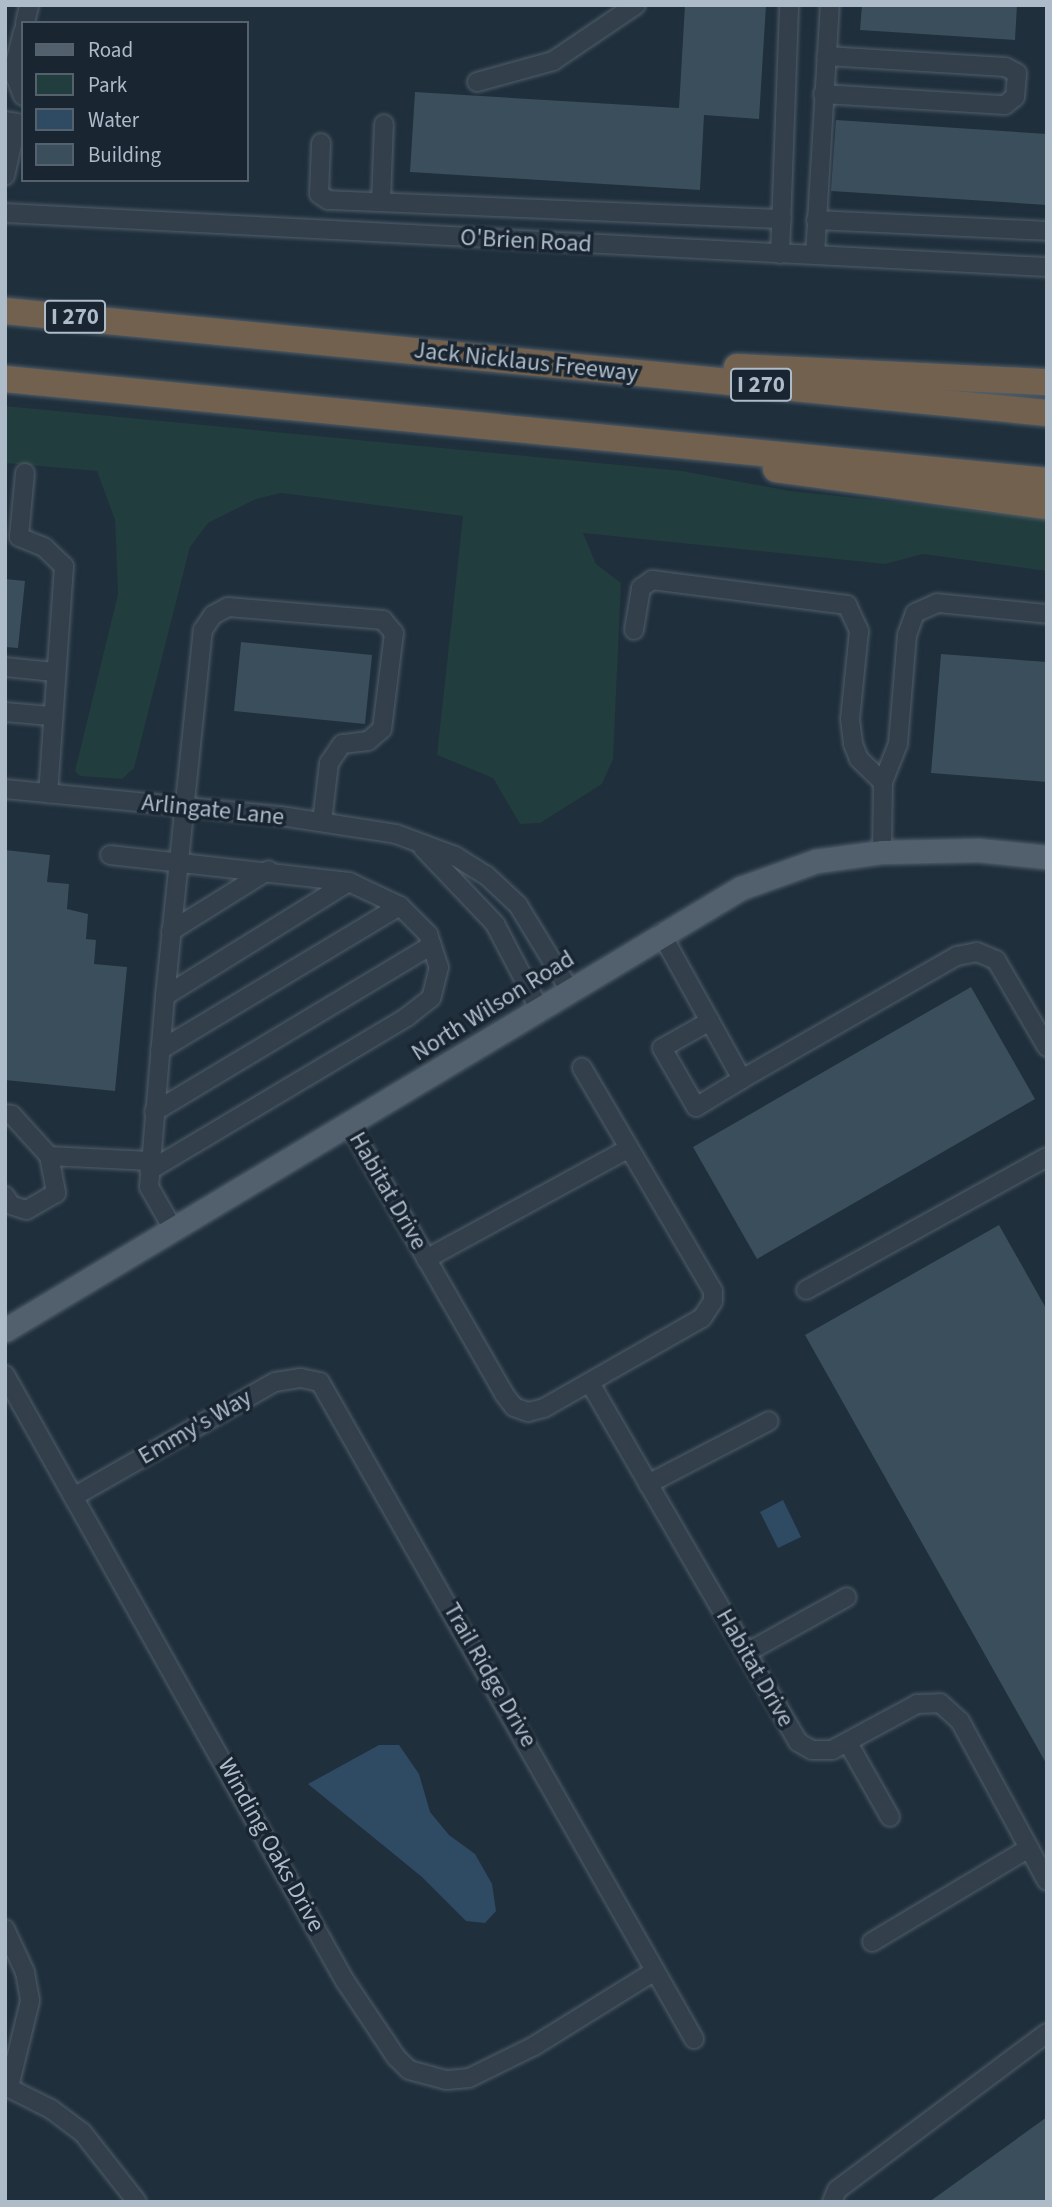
<!DOCTYPE html>
<style>
body{margin:0}
#map{position:relative;width:1052px;height:2207px;overflow:hidden;background:#1f2f3c;font-family:"Source Sans 3",sans-serif}
div>[style]{position:absolute}
.green>*{inset:0;background:#213d3d}
.water>*{inset:0;background:#2f4b63}
.building>*{inset:0;background:#3b4e5b}
.roads{filter:drop-shadow(0 0 2px #515e6a) drop-shadow(0 0 2px #515e6a)}
.minor>*{height:18px;margin:-9px;padding:0 9px;transform-origin:9px;border-radius:9px;background:#33404c}
.major>*{height:23px;margin:-11.5px;padding:0 11.5px;transform-origin:11.5px;border-radius:11.5px;background:#51606c}
.highway>*{height:26px;margin:-13px;padding:0 13px;transform-origin:13px;border-radius:13px;background:#73614f}
span{translate:-50% -50%;white-space:nowrap;text-align:center;line-height:1.15;-webkit-text-stroke:7px #192531;paint-order:stroke}
.shield-label span{padding:2px 5px;background:#192531;border:2px solid;border-radius:5px;-webkit-text-stroke-width:0}
.shield-label{font-size:23px;color:#aebbc8;font-weight:700}
.street-label{font-size:24px;color:#aebbc8}
.frame{position:absolute;inset:0;border:7px solid #aebbc8;pointer-events:none}
.legend{position:absolute;left:21px;top:21px;width:228px;height:161px;box-sizing:border-box;background:#192531;border:2px solid #55616d;margin:0;padding:9px 12px;list-style:none;font-size:21px;color:#aebbc8}
.legend li{display:flex;align-items:center;gap:14px;height:35px}
.legend b{width:35px;border:2px solid #55616d}
</style>
<div id="map">
<div class="green">
<i style="clip-path:polygon(5px 406px,682px 471px,790px 491px,1047px 518px,1047px 571px,923px 554px,885px 564px,583px 533px,596px 564px,621px 583px,613px 759px,602px 784px,540px 823px,520px 824px,493px 778px,437px 755px,463px 516px,281px 493px,256px 499px,208px 523px,190px 547px,134px 768px,122px 779px,80px 776px,75px 771px,118px 594px,115px 520px,97px 471px,5px 463px)"></i>
</div>
<div class="water">
<i style="clip-path:polygon(783px 1500px,801px 1537px,778px 1548px,760px 1512px)"></i>
<i style="clip-path:polygon(379px 1745px,399px 1745px,419px 1774px,430px 1812px,449px 1835px,475px 1854px,492px 1884px,496px 1911px,485px 1923px,466px 1921px,422px 1877px,308px 1784px)"></i>
</div>
<div class="building">
<i style="clip-path:polygon(685px 5px,766px 5px,759px 119px,704px 115px,700px 190px,410px 172px,415px 92px,679px 108px)"></i>
<i style="clip-path:polygon(862px 5px,1017px 5px,1015px 40px,860px 30px)"></i>
<i style="clip-path:polygon(836px 120px,1047px 134px,1047px 205px,831px 191px)"></i>
<i style="clip-path:polygon(5px 579px,25px 581px,18px 648px,5px 647px)"></i>
<i style="clip-path:polygon(241px 642px,372px 655px,365px 724px,234px 711px)"></i>
<i style="clip-path:polygon(941px 654px,1047px 662px,1047px 782px,931px 773px)"></i>
<i style="clip-path:polygon(5px 850px,50px 855px,47px 882px,69px 884px,67px 909px,88px 914px,86px 939px,96px 940px,94px 964px,127px 967px,115px 1091px,5px 1080px)"></i>
<i style="clip-path:polygon(971px 987px,1035px 1099px,757px 1259px,693px 1147px)"></i>
<i style="clip-path:polygon(999px 1225px,1047px 1310px,1047px 1765px,805px 1335px)"></i>
<i style="clip-path:polygon(1047px 2117px,1047px 2202px,929px 2202px)"></i>
</div>
<div class="roads">
<div class="minor">
<i style="left:25px;top:23px;width:18px;rotate:-77deg"></i>
<i style="left:23px;top:32px;width:40px;rotate:104.4deg"></i>
<i style="left:13px;top:71px;width:27px;rotate:68deg"></i>
<i style="left:477px;top:82px;width:79px;rotate:-15.4deg"></i>
<i style="left:553px;top:61px;width:100px;rotate:-34deg"></i>
<i style="left:823px;top:94px;width:182px;rotate:3.5deg"></i>
<i style="left:1005px;top:105px;width:13px;rotate:-39deg"></i>
<i style="left:1015px;top:97px;width:24px;rotate:-85deg"></i>
<i style="left:1017px;top:73px;width:13px;rotate:-153deg"></i>
<i style="left:1005px;top:67px;width:179px;rotate:-176.5deg"></i>
<i style="left:5px;top:121px;width:12px;rotate:9deg"></i>
<i style="left:17px;top:123px;width:54px;rotate:102.8deg"></i>
<i style="left:321px;top:143px;width:51px;rotate:92.2deg"></i>
<i style="left:319px;top:194px;width:11px;rotate:34deg"></i>
<i style="left:328px;top:200px;width:454px;rotate:2.4deg"></i>
<i style="left:381px;top:201px;width:77px;rotate:-87.8deg"></i>
<i style="left:5px;top:213px;width:1043px;rotate:2.97deg"></i>
<i style="left:816px;top:220px;width:231px;rotate:2.7deg"></i>
<i style="left:780px;top:254px;width:249px;rotate:-87.9deg"></i>
<i style="left:815px;top:255px;width:250px;rotate:-86.6deg"></i>
<i style="left:25px;top:473px;width:64px;rotate:95.4deg"></i>
<i style="left:19px;top:537px;width:27px;rotate:22deg"></i>
<i style="left:44px;top:547px;width:28px;rotate:44deg"></i>
<i style="left:64px;top:566px;width:228px;rotate:94deg"></i>
<i style="left:634px;top:630px;width:43px;rotate:-80.5deg"></i>
<i style="left:641px;top:588px;width:14px;rotate:-36deg"></i>
<i style="left:652px;top:580px;width:197px;rotate:7.3deg"></i>
<i style="left:847px;top:605px;width:29px;rotate:65deg"></i>
<i style="left:859px;top:631px;width:88px;rotate:95.8deg"></i>
<i style="left:850px;top:719px;width:25px;rotate:83deg"></i>
<i style="left:853px;top:744px;width:16px;rotate:68deg"></i>
<i style="left:859px;top:759px;width:33px;rotate:44deg"></i>
<i style="left:5px;top:667px;width:49px;rotate:5.8deg"></i>
<i style="left:5px;top:712px;width:45px;rotate:5.1deg"></i>
<i style="left:5px;top:789px;width:277px;rotate:5.6deg"></i>
<i style="left:281px;top:816px;width:116px;rotate:8.9deg"></i>
<i style="left:396px;top:834px;width:63px;rotate:20.4deg"></i>
<i style="left:455px;top:856px;width:36px;rotate:32deg"></i>
<i style="left:486px;top:875px;width:44px;rotate:43.2deg"></i>
<i style="left:518px;top:905px;width:98px;rotate:58.7deg"></i>
<i style="left:423px;top:848px;width:105px;rotate:46.5deg"></i>
<i style="left:495px;top:924px;width:95px;rotate:62.4deg"></i>
<i style="left:882px;top:852px;width:70px;rotate:-89.2deg"></i>
<i style="left:883px;top:782px;width:41px;rotate:-68.5deg"></i>
<i style="left:898px;top:744px;width:109px;rotate:-85.3deg"></i>
<i style="left:907px;top:635px;width:23px;rotate:-70deg"></i>
<i style="left:915px;top:613px;width:24px;rotate:-24deg"></i>
<i style="left:937px;top:603px;width:111px;rotate:5.7deg"></i>
<i style="left:110px;top:855px;width:241px;rotate:6.4deg"></i>
<i style="left:349px;top:882px;width:56px;rotate:25.2deg"></i>
<i style="left:400px;top:906px;width:40px;rotate:45deg"></i>
<i style="left:428px;top:934px;width:35px;rotate:72deg"></i>
<i style="left:439px;top:967px;width:32px;rotate:104deg"></i>
<i style="left:431px;top:998px;width:31px;rotate:142deg"></i>
<i style="left:407px;top:1017px;width:300px;rotate:149.2deg"></i>
<i style="left:171px;top:931px;width:115px;rotate:-31.9deg"></i>
<i style="left:661px;top:933px;width:167px;rotate:61deg"></i>
<i style="left:742px;top:1079px;width:248px;rotate:-29.8deg"></i>
<i style="left:957px;top:956px;width:20px;rotate:-11deg"></i>
<i style="left:977px;top:952px;width:21px;rotate:23deg"></i>
<i style="left:996px;top:960px;width:101px;rotate:59.6deg"></i>
<i style="left:165px;top:996px;width:216px;rotate:-31.8deg"></i>
<i style="left:710px;top:1021px;width:55px;rotate:150.6deg"></i>
<i style="left:662px;top:1048px;width:68px;rotate:60deg"></i>
<i style="left:696px;top:1107px;width:54px;rotate:-31.3deg"></i>
<i style="left:160px;top:1050px;width:280px;rotate:-31deg"></i>
<i style="left:154px;top:1112px;width:324px;rotate:-31deg"></i>
<i style="left:5px;top:1114px;width:7px;rotate:8deg"></i>
<i style="left:12px;top:1115px;width:55px;rotate:47.9deg"></i>
<i style="left:49px;top:1156px;width:38px;rotate:79deg"></i>
<i style="left:56px;top:1193px;width:34px;rotate:150deg"></i>
<i style="left:26px;top:1210px;width:16px;rotate:-162deg"></i>
<i style="left:11px;top:1205px;width:11px;rotate:-124deg"></i>
<i style="left:349px;top:1124px;width:311px;rotate:60.1deg"></i>
<i style="left:504px;top:1394px;width:16px;rotate:52deg"></i>
<i style="left:514px;top:1407px;width:15px;rotate:20deg"></i>
<i style="left:528px;top:1412px;width:16px;rotate:-14deg"></i>
<i style="left:544px;top:1408px;width:182px;rotate:-29.7deg"></i>
<i style="left:702px;top:1318px;width:20px;rotate:-57deg"></i>
<i style="left:713px;top:1301px;width:10px;rotate:-90deg"></i>
<i style="left:713px;top:1291px;width:259px;rotate:-120.4deg"></i>
<i style="left:49px;top:1156px;width:101px;rotate:2.8deg"></i>
<i style="left:173px;top:1229px;width:48px;rotate:-119.7deg"></i>
<i style="left:149px;top:1187px;width:192px;rotate:-85.2deg"></i>
<i style="left:165px;top:996px;width:368px;rotate:-84.1deg"></i>
<i style="left:203px;top:630px;width:18px;rotate:-56deg"></i>
<i style="left:213px;top:615px;width:17px;rotate:-28deg"></i>
<i style="left:228px;top:607px;width:156px;rotate:4.8deg"></i>
<i style="left:383px;top:620px;width:17px;rotate:50deg"></i>
<i style="left:394px;top:633px;width:97px;rotate:97.1deg"></i>
<i style="left:382px;top:729px;width:18px;rotate:139deg"></i>
<i style="left:368px;top:741px;width:26px;rotate:173deg"></i>
<i style="left:342px;top:744px;width:23px;rotate:124deg"></i>
<i style="left:329px;top:763px;width:59px;rotate:96.8deg"></i>
<i style="left:426px;top:1259px;width:230px;rotate:-28.6deg"></i>
<i style="left:806px;top:1290px;width:275px;rotate:-28.9deg"></i>
<i style="left:5px;top:1375px;width:695px;rotate:60.71deg"></i>
<i style="left:345px;top:1981px;width:92px;rotate:56.1deg"></i>
<i style="left:396px;top:2057px;width:18px;rotate:45deg"></i>
<i style="left:409px;top:2070px;width:39px;rotate:15deg"></i>
<i style="left:447px;top:2080px;width:22px;rotate:-5deg"></i>
<i style="left:469px;top:2078px;width:72px;rotate:-26.2deg"></i>
<i style="left:534px;top:2046px;width:142px;rotate:-31.8deg"></i>
<i style="left:590px;top:1383px;width:415px;rotate:59.9deg"></i>
<i style="left:798px;top:1742px;width:16px;rotate:30deg"></i>
<i style="left:812px;top:1750px;width:20px"></i>
<i style="left:832px;top:1750px;width:97px;rotate:-28.4deg"></i>
<i style="left:917px;top:1704px;width:23px;rotate:-2deg"></i>
<i style="left:940px;top:1703px;width:27px;rotate:42deg"></i>
<i style="left:960px;top:1721px;width:182px;rotate:61.5deg"></i>
<i style="left:648px;top:1484px;width:136px;rotate:-27.5deg"></i>
<i style="left:75px;top:1496px;width:230px;rotate:-29.7deg"></i>
<i style="left:275px;top:1382px;width:26px;rotate:-9deg"></i>
<i style="left:301px;top:1378px;width:19px;rotate:12deg"></i>
<i style="left:320px;top:1382px;width:756px;rotate:60.35deg"></i>
<i style="left:746px;top:1653px;width:115px;rotate:-29deg"></i>
<i style="left:848px;top:1743px;width:85px;rotate:60.4deg"></i>
<i style="left:5px;top:1929px;width:47px;rotate:65.1deg"></i>
<i style="left:25px;top:1972px;width:29px;rotate:80deg"></i>
<i style="left:30px;top:2001px;width:89px;rotate:103.7deg"></i>
<i style="left:872px;top:1942px;width:183px;rotate:-30.9deg"></i>
<i style="left:5px;top:2086px;width:51px;rotate:26.6deg"></i>
<i style="left:51px;top:2109px;width:39px;rotate:37deg"></i>
<i style="left:82px;top:2132px;width:89px;rotate:51.8deg"></i>
<i style="left:832px;top:2202px;width:13px;rotate:-67deg"></i>
<i style="left:837px;top:2190px;width:262px;rotate:-36.8deg"></i>
</div>
<div class="major">
<i style="left:5px;top:1330px;width:859px;rotate:-30.99deg"></i>
<i style="left:741px;top:888px;width:80px;rotate:-19.8deg"></i>
<i style="left:816px;top:861px;width:67px;rotate:-7.8deg"></i>
<i style="left:882px;top:852px;width:96px;rotate:-1.2deg"></i>
<i style="left:978px;top:850px;width:69px;rotate:5.8deg"></i>
</div>
<div class="highway">
<i style="left:5px;top:311px;width:1047px;rotate:5.59deg"></i>
<i style="left:737px;top:367px;width:310px;rotate:2.8deg"></i>
<i style="left:5px;top:379px;width:1047px;rotate:5.59deg"></i>
<i style="left:776px;top:469px;width:274px;rotate:7.8deg"></i>
</div>
</div>
<div class="shield-label">
<span style="left:75px;top:317px">I 270</span>
<span style="left:761px;top:385px">I 270</span>
</div>
<div class="street-label">
<span style="left:526px;top:241px;rotate:3deg">O'Brien Road</span>
<span style="left:526px;top:362px;rotate:6deg">Jack Nicklaus Freeway</span>
<span style="left:213px;top:810px;rotate:6deg">Arlingate Lane</span>
<span style="left:493px;top:1006px;rotate:-32deg">North Wilson Road</span>
<span style="left:388px;top:1191px;rotate:60deg">Habitat Drive</span>
<span style="left:195px;top:1427px;rotate:-30deg">Emmy's Way</span>
<span style="left:755px;top:1668px;rotate:60deg">Habitat Drive</span>
<span style="left:490px;top:1675px;rotate:60deg">Trail Ridge Drive</span>
<span style="left:271px;top:1845px;rotate:61deg">Winding Oaks Drive</span>
</div>
<div class="frame"></div>
<ul class="legend">
<li><b style="height:9px;background:#51606c"></b>Road</li>
<li><b style="height:19px;background:#213d3d"></b>Park</li>
<li><b style="height:19px;background:#2f4b63"></b>Water</li>
<li><b style="height:19px;background:#3b4e5b"></b>Building</li>
</ul>
</div>
